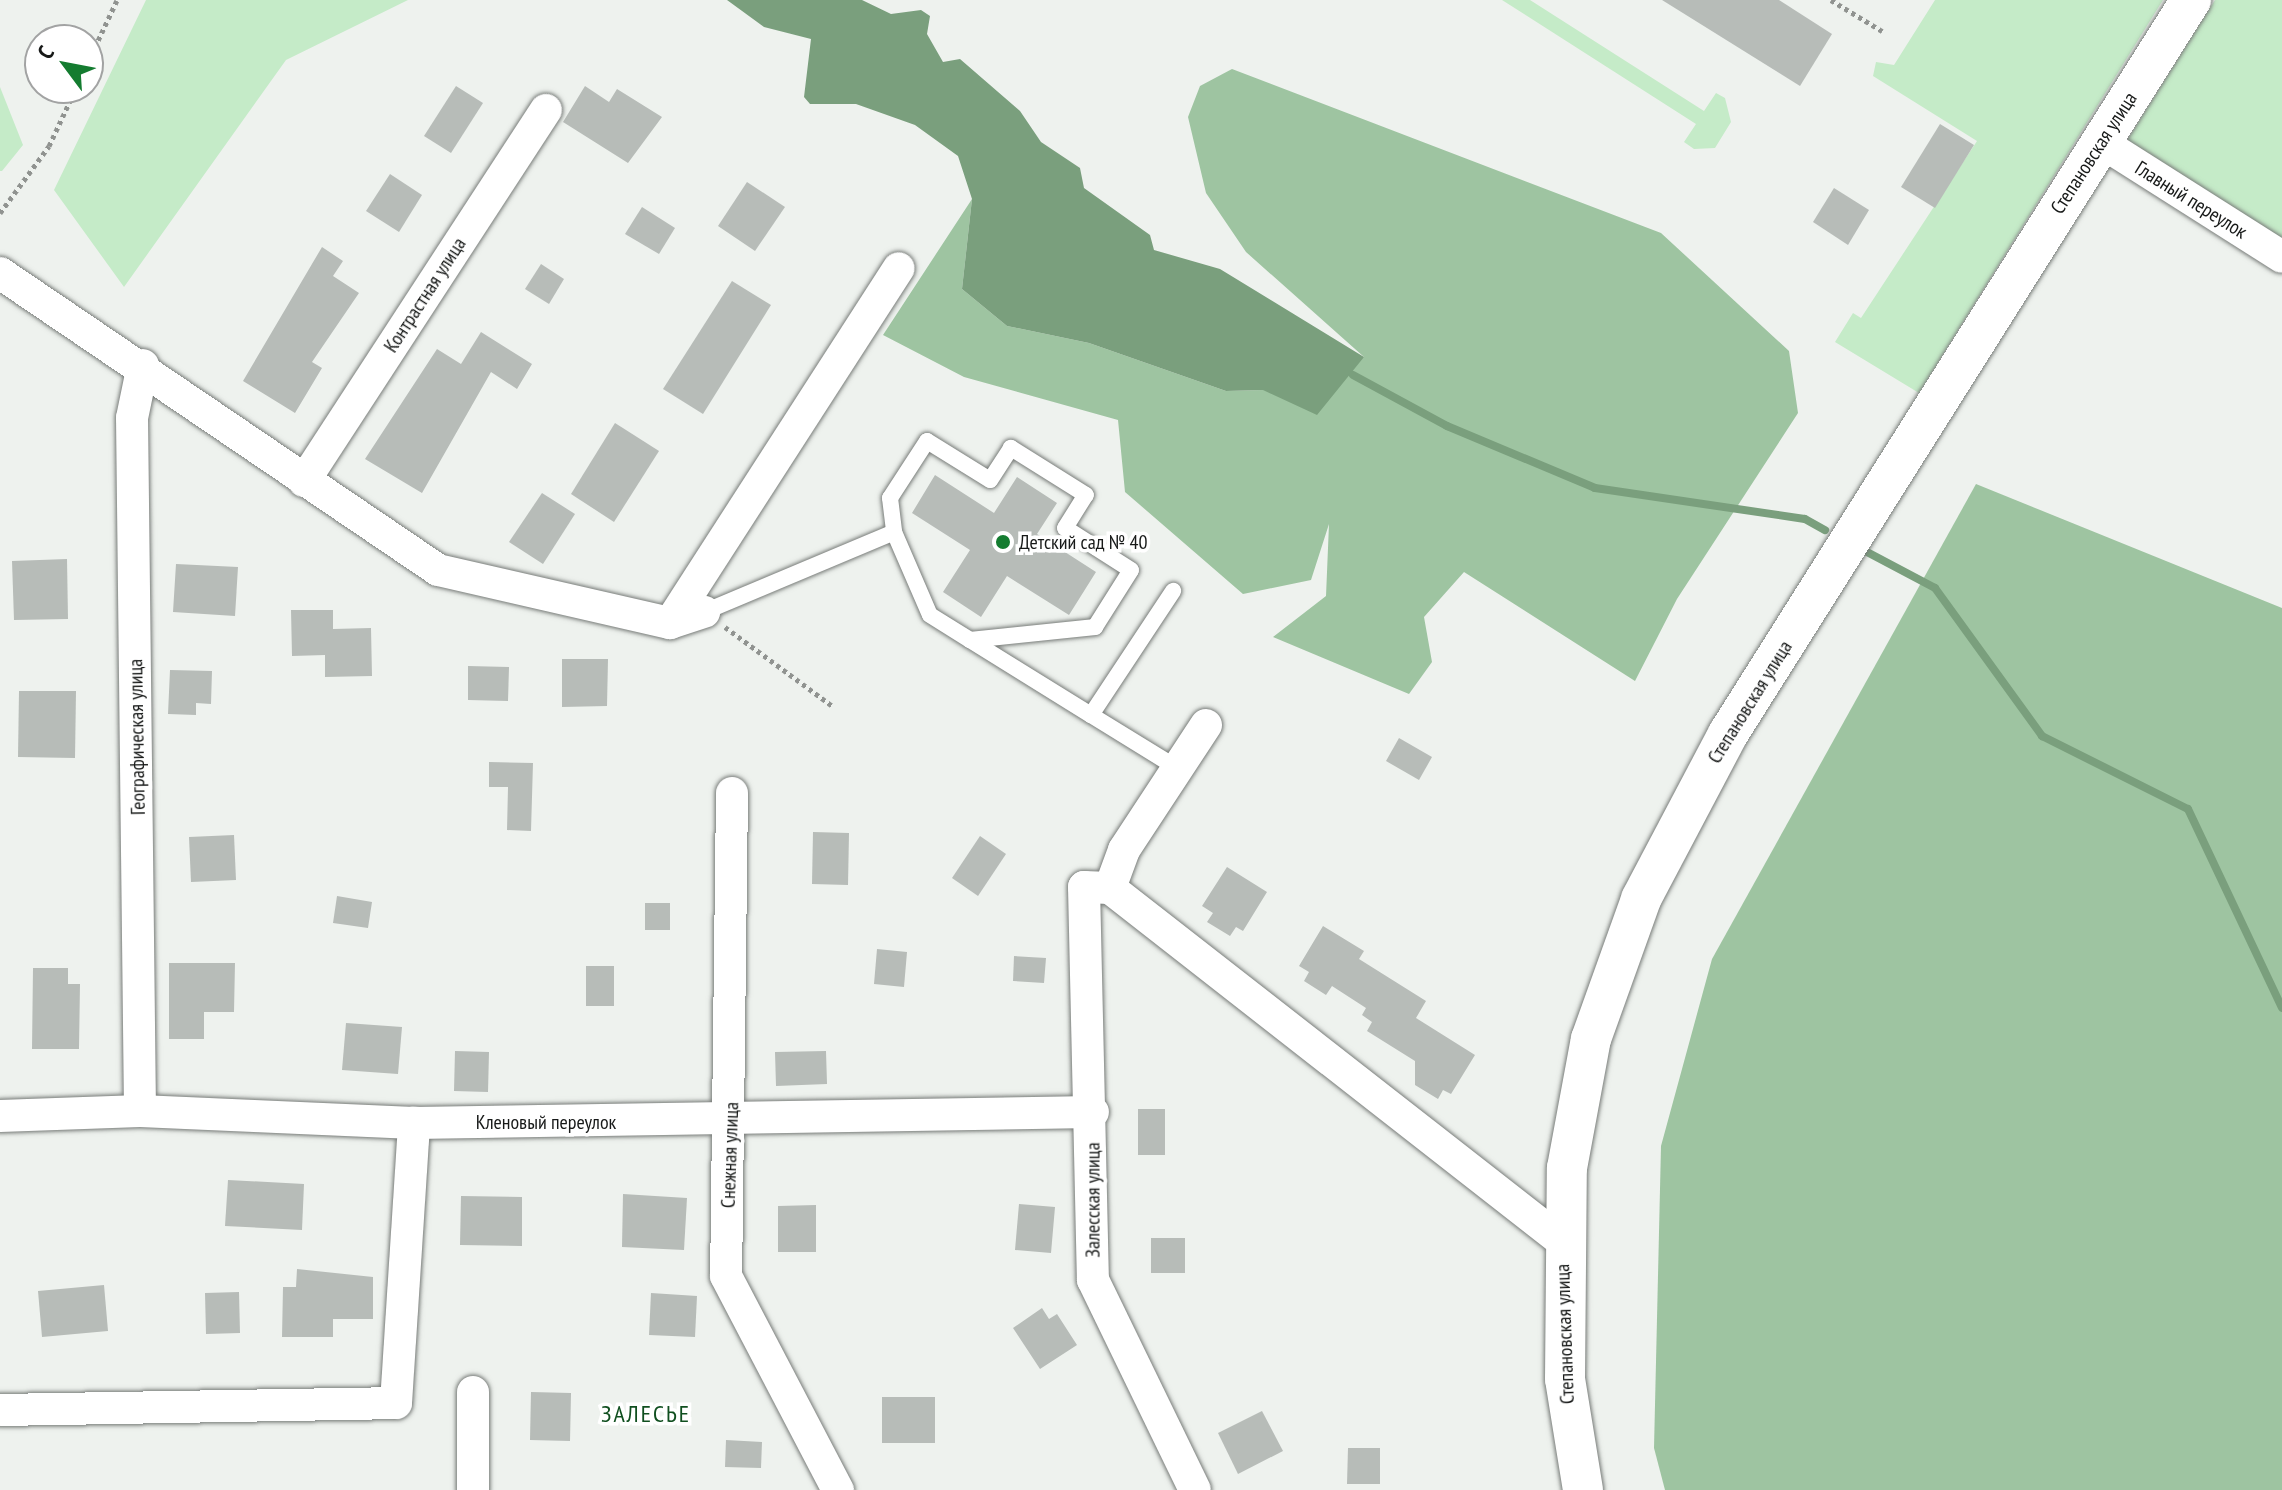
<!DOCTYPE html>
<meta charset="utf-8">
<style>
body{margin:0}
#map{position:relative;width:2282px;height:1490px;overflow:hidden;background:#eef2ee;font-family:"PT Sans Narrow",sans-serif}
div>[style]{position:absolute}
.green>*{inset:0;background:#c5ebc8}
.forest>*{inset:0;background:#9ec4a1}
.water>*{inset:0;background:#7a9f7d}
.stream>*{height:8px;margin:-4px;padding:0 4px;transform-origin:4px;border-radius:4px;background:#7a9f7d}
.building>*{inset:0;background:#b7bcb8}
.path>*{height:5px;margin-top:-2.5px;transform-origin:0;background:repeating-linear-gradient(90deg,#909390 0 4px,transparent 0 8px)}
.roads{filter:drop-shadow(0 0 2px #787c79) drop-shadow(0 0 2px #787c79)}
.service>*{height:16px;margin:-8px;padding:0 8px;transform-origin:8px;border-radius:8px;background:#fff}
.minor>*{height:32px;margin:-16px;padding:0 16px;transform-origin:16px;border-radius:16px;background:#fff}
.tertiary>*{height:40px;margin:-20px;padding:0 20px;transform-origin:20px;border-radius:20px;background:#fff}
.dots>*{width:22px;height:22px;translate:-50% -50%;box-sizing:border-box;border:4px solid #fff;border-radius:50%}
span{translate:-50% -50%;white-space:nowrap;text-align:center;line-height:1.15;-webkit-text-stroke:7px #fff;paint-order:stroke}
.street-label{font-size:20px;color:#171918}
.poi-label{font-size:20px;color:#171918}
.left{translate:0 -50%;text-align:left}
.quarter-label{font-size:24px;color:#104f1f;letter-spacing:2px}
.north{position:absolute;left:24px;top:24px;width:80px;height:80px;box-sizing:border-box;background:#fff;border:2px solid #a2a3a3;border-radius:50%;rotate:302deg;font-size:22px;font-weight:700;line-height:32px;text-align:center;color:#171918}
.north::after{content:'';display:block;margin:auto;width:28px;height:36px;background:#147c30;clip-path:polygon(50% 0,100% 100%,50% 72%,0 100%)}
</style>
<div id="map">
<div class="green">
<i style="clip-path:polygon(146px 0,408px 0,286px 60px,124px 287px,54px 190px)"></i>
<i style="clip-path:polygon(1502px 0,1530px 0,1704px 111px,1716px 93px,1725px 98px,1731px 122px,1715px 148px,1694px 149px,1684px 142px,1696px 124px)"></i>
<i style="clip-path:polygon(1935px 0,2163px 0,1919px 393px,1835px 342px,1853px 313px,1861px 318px,1977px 141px,1873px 76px,1876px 62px,1894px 65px)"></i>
<i style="clip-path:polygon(2215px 0,2282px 0,2282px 245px,2129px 157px,2128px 139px)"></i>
<i style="clip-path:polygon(0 87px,23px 145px,2px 171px,0 171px)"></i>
</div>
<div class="forest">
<i style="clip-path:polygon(1232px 69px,1661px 233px,1789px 351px,1798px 413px,1677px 599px,1635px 681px,1464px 572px,1424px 617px,1432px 662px,1409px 694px,1273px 637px,1326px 596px,1329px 524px,1311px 580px,1243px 594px,1125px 492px,1118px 420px,964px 377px,883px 335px,972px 199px,962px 289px,1007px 326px,1089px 343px,1226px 391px,1263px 390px,1364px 357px,1246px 252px,1206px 193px,1188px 117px,1200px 86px)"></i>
<i style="clip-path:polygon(1976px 484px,2282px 608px,2282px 1490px,1665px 1490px,1654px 1448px,1661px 1146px,1712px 959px)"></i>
</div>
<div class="water">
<i style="clip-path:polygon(727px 0,862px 0,891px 14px,921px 10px,930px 16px,927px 34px,943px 62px,960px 59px,1020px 111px,1041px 142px,1080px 168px,1084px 188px,1150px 235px,1154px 250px,1220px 269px,1364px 357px,1317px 415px,1263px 390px,1226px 391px,1089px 343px,1007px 326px,962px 289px,972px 199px,958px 156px,915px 125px,856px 104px,810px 104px,804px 97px,811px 39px,764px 27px)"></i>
</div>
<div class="stream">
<i style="left:1353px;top:375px;width:107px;rotate:28.5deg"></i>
<i style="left:1447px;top:426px;width:160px;rotate:22.7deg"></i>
<i style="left:1595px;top:488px;width:212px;rotate:8.4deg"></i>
<i style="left:1805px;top:519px;width:23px;rotate:29deg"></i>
<i style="left:1867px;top:552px;width:77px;rotate:27.9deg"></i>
<i style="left:1935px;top:588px;width:183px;rotate:54.1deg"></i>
<i style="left:2042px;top:736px;width:163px;rotate:26.6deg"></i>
<i style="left:2188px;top:809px;width:220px;rotate:64.7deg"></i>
</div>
<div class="building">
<i style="clip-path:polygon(1662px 0,1779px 0,1832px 34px,1800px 86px)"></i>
<i style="clip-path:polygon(456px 86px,483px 103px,451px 153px,424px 136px)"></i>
<i style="clip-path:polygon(585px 86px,609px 102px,617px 89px,662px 117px,628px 163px,563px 122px)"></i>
<i style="clip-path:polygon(1940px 124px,1974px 145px,1935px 208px,1901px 187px)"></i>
<i style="clip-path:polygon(390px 174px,422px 195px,399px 232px,366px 211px)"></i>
<i style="clip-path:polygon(747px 182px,785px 207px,755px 251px,718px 226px)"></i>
<i style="clip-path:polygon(1834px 188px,1869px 210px,1848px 245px,1813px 222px)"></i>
<i style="clip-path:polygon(642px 207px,675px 228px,659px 254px,625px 234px)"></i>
<i style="clip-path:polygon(322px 247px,343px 261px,333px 276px,359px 293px,312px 362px,322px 368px,295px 413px,243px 381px)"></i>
<i style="clip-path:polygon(541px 264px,564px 279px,549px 304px,525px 289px)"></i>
<i style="clip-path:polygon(732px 281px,771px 305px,703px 414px,663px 389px)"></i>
<i style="clip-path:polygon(481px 332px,532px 364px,517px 389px,491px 372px,422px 493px,365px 459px,437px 349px,461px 364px)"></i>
<i style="clip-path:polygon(615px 423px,659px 451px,614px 522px,571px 494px)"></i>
<i style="clip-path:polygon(935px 475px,994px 513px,1017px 477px,1057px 503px,1037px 534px,1096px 572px,1069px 615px,1007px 576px,981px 617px,943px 592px,970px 550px,912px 513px)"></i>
<i style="clip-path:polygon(542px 493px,575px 514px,543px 564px,509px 542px)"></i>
<i style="clip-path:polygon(67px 559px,68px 619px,14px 620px,12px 561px)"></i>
<i style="clip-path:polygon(176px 564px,238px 567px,235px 616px,173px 612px)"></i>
<i style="clip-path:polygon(291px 610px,333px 610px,333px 629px,371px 628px,372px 676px,325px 677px,325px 655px,292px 656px)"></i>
<i style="clip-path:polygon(562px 659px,608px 659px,607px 706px,562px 707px)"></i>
<i style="clip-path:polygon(468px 666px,509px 667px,508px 701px,468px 700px)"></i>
<i style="clip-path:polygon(170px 670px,212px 671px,211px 704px,196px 703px,196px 715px,168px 714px)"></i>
<i style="clip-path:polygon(19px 691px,76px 691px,75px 758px,18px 757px)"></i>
<i style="clip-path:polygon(1399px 738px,1432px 757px,1419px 780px,1386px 761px)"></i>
<i style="clip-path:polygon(489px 762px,533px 763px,531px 831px,507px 830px,508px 787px,489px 787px)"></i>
<i style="clip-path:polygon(813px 832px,849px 833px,848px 885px,812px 884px)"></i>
<i style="clip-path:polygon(234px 835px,236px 880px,191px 882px,189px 837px)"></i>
<i style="clip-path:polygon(980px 836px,1006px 854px,978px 896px,952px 878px)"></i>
<i style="clip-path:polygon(1227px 867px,1267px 892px,1243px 931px,1236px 927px,1230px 936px,1207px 922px,1213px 913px,1202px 906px)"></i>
<i style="clip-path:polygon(337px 896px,372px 902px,368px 928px,333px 923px)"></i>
<i style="clip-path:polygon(645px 903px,670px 903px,670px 930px,645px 930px)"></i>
<i style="clip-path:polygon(1323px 926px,1364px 951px,1359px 959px,1426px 1001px,1416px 1018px,1475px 1055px,1451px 1094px,1443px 1090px,1438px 1099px,1415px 1085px,1415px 1061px,1367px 1031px,1372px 1022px,1362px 1015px,1366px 1008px,1332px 986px,1326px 995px,1304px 981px,1309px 972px,1299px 966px)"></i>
<i style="clip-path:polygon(877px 949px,907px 952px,904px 987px,874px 984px)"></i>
<i style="clip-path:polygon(1014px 956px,1046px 958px,1044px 983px,1013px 981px)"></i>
<i style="clip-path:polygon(169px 963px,235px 963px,234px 1012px,204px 1012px,204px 1039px,169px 1039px)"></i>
<i style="clip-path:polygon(586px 966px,614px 966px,614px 1006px,586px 1006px)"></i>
<i style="clip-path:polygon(33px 968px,68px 968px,68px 984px,80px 984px,79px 1049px,32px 1049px)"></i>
<i style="clip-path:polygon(346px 1023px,402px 1027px,398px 1074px,342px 1070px)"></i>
<i style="clip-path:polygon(455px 1051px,489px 1052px,488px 1092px,454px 1091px)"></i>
<i style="clip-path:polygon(826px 1051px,827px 1084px,776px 1086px,775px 1052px)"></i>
<i style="clip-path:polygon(1138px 1109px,1165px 1109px,1165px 1155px,1138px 1155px)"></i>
<i style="clip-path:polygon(228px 1180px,304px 1184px,302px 1230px,225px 1226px)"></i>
<i style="clip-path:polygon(623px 1194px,687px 1198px,684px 1250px,622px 1247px)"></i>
<i style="clip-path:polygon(461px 1196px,522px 1197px,522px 1246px,460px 1245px)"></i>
<i style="clip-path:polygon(1019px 1204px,1055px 1207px,1051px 1253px,1015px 1250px)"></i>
<i style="clip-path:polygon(816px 1205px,816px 1252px,778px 1252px,778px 1206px)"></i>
<i style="clip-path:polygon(1151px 1238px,1185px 1238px,1185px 1273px,1151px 1273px)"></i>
<i style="clip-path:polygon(297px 1269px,373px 1277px,373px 1319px,333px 1319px,333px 1337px,282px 1337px,283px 1287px,296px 1287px)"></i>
<i style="clip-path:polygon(104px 1285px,108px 1331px,42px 1337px,38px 1291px)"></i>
<i style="clip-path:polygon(239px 1292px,240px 1333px,206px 1334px,205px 1293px)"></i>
<i style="clip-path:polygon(651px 1293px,697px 1296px,695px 1337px,649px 1335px)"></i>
<i style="clip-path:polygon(1042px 1308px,1049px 1319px,1057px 1314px,1077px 1345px,1040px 1369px,1013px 1328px)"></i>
<i style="clip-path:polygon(531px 1392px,571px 1393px,570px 1441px,530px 1440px)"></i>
<i style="clip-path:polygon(882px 1397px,935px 1397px,935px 1443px,882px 1443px)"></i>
<i style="clip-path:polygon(1262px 1411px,1283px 1451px,1238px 1474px,1218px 1433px)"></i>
<i style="clip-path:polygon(726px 1440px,762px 1442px,761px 1468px,725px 1467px)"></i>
<i style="clip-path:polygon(1348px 1448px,1380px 1448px,1380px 1484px,1347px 1484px)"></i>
</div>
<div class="path">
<i style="left:1831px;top:0;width:60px;rotate:31.3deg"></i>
<i style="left:88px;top:62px;width:68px;rotate:-64.9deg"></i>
<i style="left:0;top:213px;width:83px;rotate:-53.8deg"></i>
<i style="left:49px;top:146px;width:64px;rotate:-65deg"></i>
<i style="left:725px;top:627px;width:135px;rotate:36.3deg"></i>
</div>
<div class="roads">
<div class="service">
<i style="left:704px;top:612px;width:206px;rotate:-22.8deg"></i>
<i style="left:970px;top:640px;width:126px;rotate:-5.9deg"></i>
<i style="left:1095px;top:627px;width:67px;rotate:-57.7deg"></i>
<i style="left:1131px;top:570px;width:78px;rotate:-147.5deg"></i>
<i style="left:1065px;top:528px;width:39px;rotate:-58deg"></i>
<i style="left:1086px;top:495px;width:89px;rotate:-147.9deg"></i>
<i style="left:1011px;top:448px;width:38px;rotate:123deg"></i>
<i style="left:990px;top:480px;width:74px;rotate:-148.2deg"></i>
<i style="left:927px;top:441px;width:68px;rotate:123deg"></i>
<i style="left:890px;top:498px;width:34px;rotate:83deg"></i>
<i style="left:894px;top:532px;width:90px;rotate:66.6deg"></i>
<i style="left:930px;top:615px;width:47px;rotate:32deg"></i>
<i style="left:970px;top:640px;width:142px;rotate:31.8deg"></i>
<i style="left:1091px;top:715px;width:97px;rotate:31.6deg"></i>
<i style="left:1091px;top:715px;width:149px;rotate:-56.5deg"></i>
</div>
<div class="minor">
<i style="left:2101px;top:142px;width:214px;rotate:32.4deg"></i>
<i style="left:0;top:273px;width:529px;rotate:34.14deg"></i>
<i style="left:438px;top:570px;width:238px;rotate:12.9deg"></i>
<i style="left:670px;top:623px;width:36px;rotate:-18deg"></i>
<i style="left:304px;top:481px;width:443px;rotate:-56.9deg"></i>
<i style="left:670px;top:623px;width:422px;rotate:-57.2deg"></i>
<i style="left:1206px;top:725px;width:149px;rotate:123.3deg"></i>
<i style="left:1124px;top:850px;width:40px;rotate:110.2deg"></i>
<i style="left:1110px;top:888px;width:574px;rotate:37.99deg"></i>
<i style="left:732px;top:793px;width:483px;rotate:90.7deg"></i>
<i style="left:726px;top:1276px;width:242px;rotate:62.4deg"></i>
<i style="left:1110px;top:888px;width:26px;rotate:-178deg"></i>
<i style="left:1084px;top:887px;width:393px;rotate:88.7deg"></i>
<i style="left:1093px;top:1280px;width:233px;rotate:64.1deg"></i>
<i style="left:140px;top:1111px;width:693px;rotate:-90.66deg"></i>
<i style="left:132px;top:418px;width:54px;rotate:-78.3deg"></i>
<i style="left:0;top:1116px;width:140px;rotate:-2deg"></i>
<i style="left:140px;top:1111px;width:274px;rotate:2.5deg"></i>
<i style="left:414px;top:1123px;width:679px;rotate:-0.93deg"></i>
<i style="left:473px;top:1392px;width:98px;rotate:90deg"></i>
<i style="left:0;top:1410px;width:396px;rotate:-1deg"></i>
<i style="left:396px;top:1403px;width:281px;rotate:-86.3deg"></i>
</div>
<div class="tertiary">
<i style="left:1583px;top:1490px;width:112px;rotate:-99.2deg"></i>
<i style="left:1565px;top:1379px;width:211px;rotate:-89.5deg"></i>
<i style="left:1567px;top:1168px;width:131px;rotate:-79.5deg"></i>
<i style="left:1591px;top:1039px;width:149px;rotate:-70.3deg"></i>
<i style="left:1641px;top:899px;width:187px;rotate:-62.2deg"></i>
<i style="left:1728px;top:734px;width:868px;rotate:-57.76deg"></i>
</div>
</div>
<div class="dots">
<i style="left:1003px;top:542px;background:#147c30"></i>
</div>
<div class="street-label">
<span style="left:2094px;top:153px;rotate:-57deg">Степановская улица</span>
<span style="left:2191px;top:200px;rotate:32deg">Главный переулок</span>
<span style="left:425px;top:295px;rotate:-57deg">Контрастная улица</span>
<span style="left:1750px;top:702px;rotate:-58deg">Степановская улица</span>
<span style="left:137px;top:737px;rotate:-91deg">Географическая улица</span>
<span style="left:546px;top:1122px">Кленовый переулок</span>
<span style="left:730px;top:1155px;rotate:-88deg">Снежная улица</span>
<span style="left:1093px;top:1200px;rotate:-90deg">Залесская улица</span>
<span style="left:1565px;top:1334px;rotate:-92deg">Степановская улица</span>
</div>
<div class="poi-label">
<span class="left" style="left:1019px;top:542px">Детский сад № 40</span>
</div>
<div class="quarter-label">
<span style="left:646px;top:1414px">ЗАЛЕСЬЕ</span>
</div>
<div class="north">С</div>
</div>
